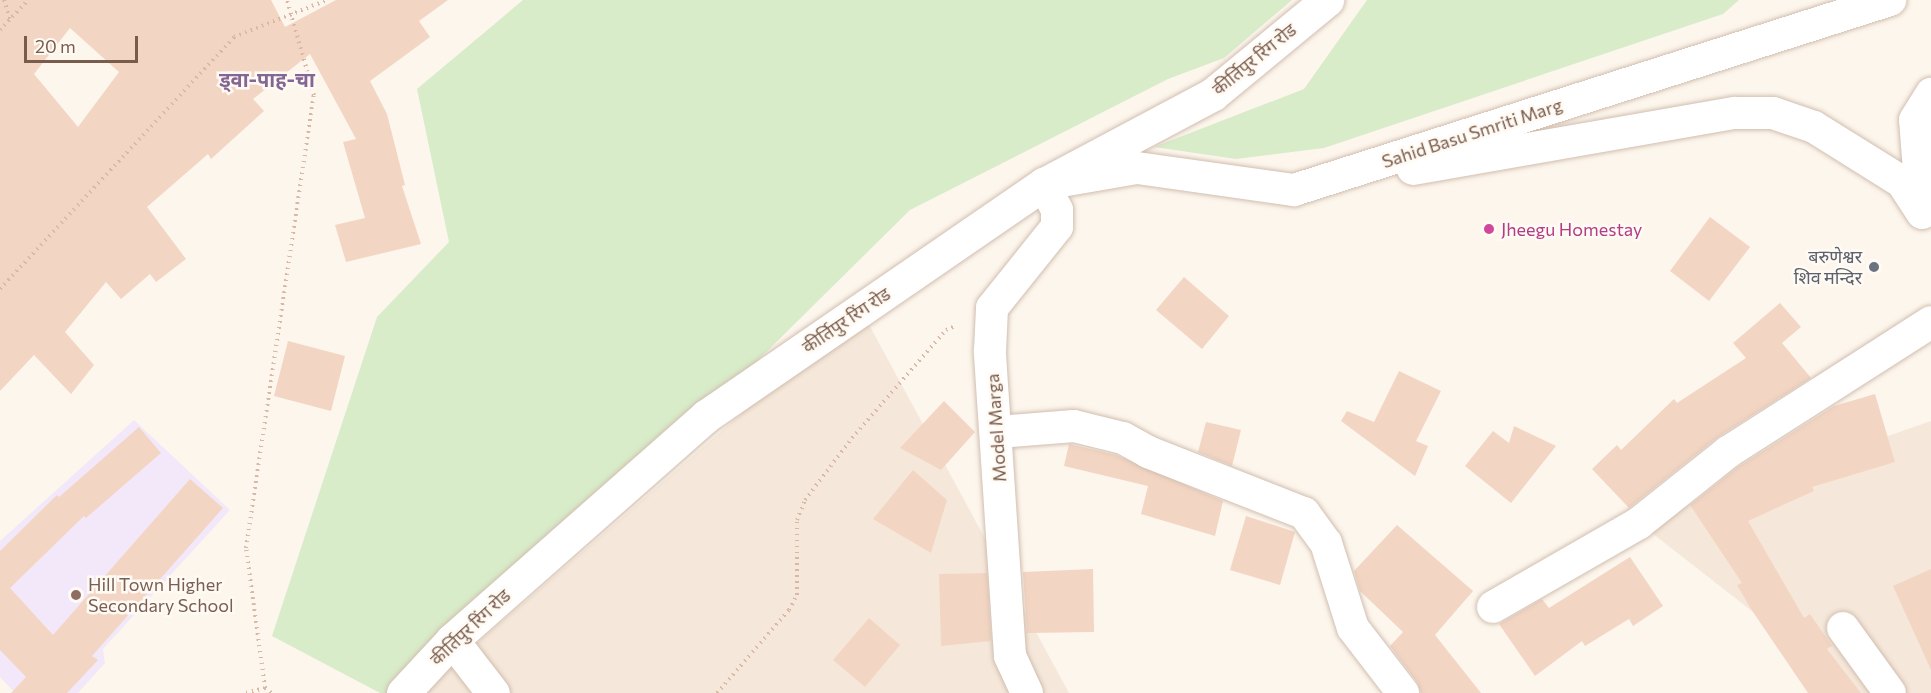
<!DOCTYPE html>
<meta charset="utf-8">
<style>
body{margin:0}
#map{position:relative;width:1931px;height:693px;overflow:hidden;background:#fdf6ec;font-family:Commissioner,"Noto Sans Devanagari",sans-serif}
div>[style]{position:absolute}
.residential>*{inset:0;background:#f5e8da}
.education>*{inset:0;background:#f3e8fa}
.green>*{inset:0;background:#d8ecc9}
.building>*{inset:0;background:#f3d5c3}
.path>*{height:4px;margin-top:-2px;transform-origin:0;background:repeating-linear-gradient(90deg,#d9b8a5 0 1.5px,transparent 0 6px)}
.roads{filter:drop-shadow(0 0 2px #d1beb0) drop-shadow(0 0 2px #d1beb0)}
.street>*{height:32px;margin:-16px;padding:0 16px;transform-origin:16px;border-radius:16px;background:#fff}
.secondary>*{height:33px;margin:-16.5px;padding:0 16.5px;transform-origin:16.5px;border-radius:16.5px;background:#fff}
.dots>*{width:16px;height:16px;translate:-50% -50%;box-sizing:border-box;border:3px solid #fffaf3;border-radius:50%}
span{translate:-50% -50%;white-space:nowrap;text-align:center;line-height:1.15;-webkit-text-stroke:5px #fffaf3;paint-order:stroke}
.street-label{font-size:18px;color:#7a5c4d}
.hotel-label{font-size:18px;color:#b23c85}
.left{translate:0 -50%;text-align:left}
.worship-label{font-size:18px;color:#5b616d}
.right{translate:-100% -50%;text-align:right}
.education-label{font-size:18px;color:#785e54}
.neighbourhood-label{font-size:20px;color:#846695;font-weight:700}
.scale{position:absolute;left:24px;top:36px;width:114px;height:27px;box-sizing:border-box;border:3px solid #7a5c4d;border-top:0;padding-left:8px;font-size:18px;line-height:21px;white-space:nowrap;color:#7a5c4d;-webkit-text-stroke:4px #fffaf3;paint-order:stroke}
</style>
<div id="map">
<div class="residential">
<i style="clip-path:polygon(861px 310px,1069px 693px,420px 693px)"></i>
<i style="clip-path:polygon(1931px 421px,1931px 693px,1857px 693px,1639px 523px)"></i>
</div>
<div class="education">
<i style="clip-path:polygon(134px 420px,230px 510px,103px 649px,105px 663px,78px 693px,15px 693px,0 677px,0 541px)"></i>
</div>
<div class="green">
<i style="clip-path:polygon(523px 0,1292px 0,1224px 58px,1168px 79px,910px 210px,421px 693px,380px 693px,272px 636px,377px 317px,449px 242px,417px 89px)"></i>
<i style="clip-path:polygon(1367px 0,1739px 0,1723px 14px,1324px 148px,1236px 159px,1154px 147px,1304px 89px)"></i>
</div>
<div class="building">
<i style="clip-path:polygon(evenodd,0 0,271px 0,285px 27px,336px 0,448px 0,419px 21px,430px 37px,370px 81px,387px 114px,405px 185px,402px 186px,421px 244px,346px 262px,335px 225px,365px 218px,343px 142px,356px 139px,310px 54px,253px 99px,264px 111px,211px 159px,208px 154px,147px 207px,186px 259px,156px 282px,150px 274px,121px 299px,106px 282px,65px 332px,94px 365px,71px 394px,34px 355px,0 391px,0 0,70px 28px,119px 72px,78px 127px,34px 74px,70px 28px)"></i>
<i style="clip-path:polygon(1710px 217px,1750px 247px,1709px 301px,1670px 271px)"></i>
<i style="clip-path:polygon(1184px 277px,1229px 316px,1202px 349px,1156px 310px)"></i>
<i style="clip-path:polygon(1780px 303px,1801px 327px,1782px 343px,1811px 378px,1718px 437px,1629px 508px,1592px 469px,1617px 445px,1621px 450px,1674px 399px,1677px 403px,1746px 358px,1733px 343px)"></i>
<i style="clip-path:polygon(288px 341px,345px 356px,331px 411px,274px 396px)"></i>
<i style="clip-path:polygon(1399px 371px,1441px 391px,1416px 441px,1428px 446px,1415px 476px,1341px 421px,1347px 411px,1374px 422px)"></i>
<i style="clip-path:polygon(1875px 394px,1895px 462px,1812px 487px,1814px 491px,1748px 521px,1804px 618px,1810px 614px,1832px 646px,1827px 649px,1861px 693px,1808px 693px,1751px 609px,1737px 585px,1742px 583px,1690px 505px,1738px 467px,1834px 406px)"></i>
<i style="clip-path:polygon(944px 401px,975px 432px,941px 470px,900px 448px)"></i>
<i style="clip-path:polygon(1206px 422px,1241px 430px,1232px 466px,1198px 452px)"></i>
<i style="clip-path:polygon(1514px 426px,1556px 446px,1511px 503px,1465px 466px,1493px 431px,1509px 443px)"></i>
<i style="clip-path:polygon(139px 427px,161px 453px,86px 518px,84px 516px,10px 588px,53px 635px,190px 479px,223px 508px,92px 656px,98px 660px,67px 693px,11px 693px,26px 677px,0 650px,0 551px,57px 495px,59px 497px)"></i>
<i style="clip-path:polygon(1069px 444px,1116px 455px,1223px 501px,1215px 536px,1141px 514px,1148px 486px,1064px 466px)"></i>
<i style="clip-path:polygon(913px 470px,947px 500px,931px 553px,873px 519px)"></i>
<i style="clip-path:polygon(1246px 516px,1295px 532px,1280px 585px,1230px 570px)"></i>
<i style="clip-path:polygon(1397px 525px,1473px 591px,1435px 635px,1481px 693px,1421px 693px,1417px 682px,1390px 646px,1403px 632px,1360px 591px,1354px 571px)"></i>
<i style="clip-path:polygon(1630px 557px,1663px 606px,1633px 626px,1629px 619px,1585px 646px,1582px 641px,1535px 676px,1499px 624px,1542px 599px,1549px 608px)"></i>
<i style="clip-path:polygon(1093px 569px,1094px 632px,1027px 633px,1023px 572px)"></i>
<i style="clip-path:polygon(1931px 569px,1931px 670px,1893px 586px)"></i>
<i style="clip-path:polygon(987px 573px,991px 641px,941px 646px,939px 574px)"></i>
<i style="clip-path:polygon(869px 618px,900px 645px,865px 687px,833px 660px)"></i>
</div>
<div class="path">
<i style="left:4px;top:0;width:23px;rotate:72deg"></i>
<i style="left:0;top:30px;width:41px;rotate:-47deg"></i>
<i style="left:0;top:289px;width:344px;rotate:-47.1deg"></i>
<i style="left:234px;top:37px;width:100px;rotate:-21.7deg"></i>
<i style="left:265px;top:688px;width:141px;rotate:-97.7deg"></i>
<i style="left:246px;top:548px;width:458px;rotate:-81.5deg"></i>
<i style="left:314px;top:95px;width:99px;rotate:-105.9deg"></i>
<i style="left:246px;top:693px;width:20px;rotate:-15deg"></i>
<i style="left:265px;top:688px;width:9px;rotate:36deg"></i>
<i style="left:717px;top:693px;width:110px;rotate:-49.1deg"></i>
<i style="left:789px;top:610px;width:17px;rotate:-62deg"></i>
<i style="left:797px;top:595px;width:75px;rotate:-90deg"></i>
<i style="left:797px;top:520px;width:22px;rotate:-68deg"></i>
<i style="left:805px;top:500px;width:78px;rotate:-52.8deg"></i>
<i style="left:852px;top:438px;width:143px;rotate:-49deg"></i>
<i style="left:946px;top:330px;width:10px;rotate:-24deg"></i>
</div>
<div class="roads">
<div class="street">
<i style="left:1413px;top:169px;width:327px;rotate:-9.9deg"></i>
<i style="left:1735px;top:113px;width:38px"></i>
<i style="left:1773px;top:113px;width:43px;rotate:18.9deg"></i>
<i style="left:1814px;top:127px;width:104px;rotate:32deg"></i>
<i style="left:1902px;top:182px;width:37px;rotate:57deg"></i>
<i style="left:1922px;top:210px;width:90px;rotate:-94.4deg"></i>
<i style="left:1915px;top:120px;width:31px;rotate:-58deg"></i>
<i style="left:998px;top:432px;width:76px;rotate:-4.5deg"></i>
<i style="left:1074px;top:426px;width:50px;rotate:13.8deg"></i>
<i style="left:1123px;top:438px;width:29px;rotate:29deg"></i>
<i style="left:1148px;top:452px;width:168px;rotate:21.4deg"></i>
<i style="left:1304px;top:513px;width:37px;rotate:54deg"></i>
<i style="left:1326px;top:543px;width:89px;rotate:72.4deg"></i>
<i style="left:1353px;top:628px;width:82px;rotate:52.4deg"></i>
<i style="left:1493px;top:607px;width:168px;rotate:-29.9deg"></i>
<i style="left:1639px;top:523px;width:114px;rotate:-38.6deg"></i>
<i style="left:1728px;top:452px;width:241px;rotate:-32.6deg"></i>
<i style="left:1843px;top:628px;width:80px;rotate:54.1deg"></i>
<i style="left:1027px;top:693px;width:41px;rotate:-114.7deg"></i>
<i style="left:1010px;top:656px;width:306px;rotate:-93.8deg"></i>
<i style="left:990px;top:351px;width:43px;rotate:-87.3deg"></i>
<i style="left:992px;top:308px;width:104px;rotate:-51.3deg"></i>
<i style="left:1057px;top:227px;width:17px;rotate:-90deg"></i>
<i style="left:1057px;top:210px;width:29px;rotate:-117deg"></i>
<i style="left:1044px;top:184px;width:94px;rotate:-9.8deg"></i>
<i style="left:1137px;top:168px;width:159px;rotate:8deg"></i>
<i style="left:1294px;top:190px;width:626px;rotate:-17.68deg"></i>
</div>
<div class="secondary">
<i style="left:452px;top:640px;width:67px;rotate:52.3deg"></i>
<i style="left:403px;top:693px;width:72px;rotate:-47.2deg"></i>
<i style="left:452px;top:640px;width:339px;rotate:-41.4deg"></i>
<i style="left:706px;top:416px;width:410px;rotate:-34.5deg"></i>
<i style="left:1044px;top:184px;width:191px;rotate:-28deg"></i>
<i style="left:1213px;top:94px;width:148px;rotate:-39.5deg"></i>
</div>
</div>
<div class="dots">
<i style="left:1489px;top:229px;background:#d1479c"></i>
<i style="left:1874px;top:267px;background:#6b7280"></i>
<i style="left:76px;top:595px;background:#8d6e63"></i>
</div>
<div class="street-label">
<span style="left:1254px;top:59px;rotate:-39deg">कीर्तिपुर रिंग रोड</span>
<span style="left:1472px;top:133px;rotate:-18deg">Sahid Basu Smriti Marg</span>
<span style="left:846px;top:320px;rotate:-34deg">कीर्तिपुर रिंग रोड</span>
<span style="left:996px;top:428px;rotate:-94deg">Model Marga</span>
<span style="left:470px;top:627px;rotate:-43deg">कीर्तिपुर रिंग रोड</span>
</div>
<div class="hotel-label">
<span class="left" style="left:1501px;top:229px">Jheegu Homestay</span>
</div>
<div class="worship-label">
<span class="right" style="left:1862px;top:267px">बरुणेश्वर<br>शिव मन्दिर</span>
</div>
<div class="education-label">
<span class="left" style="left:88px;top:595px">Hill Town Higher<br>Secondary School</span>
</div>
<div class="neighbourhood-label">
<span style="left:267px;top:79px">ड्वा-पाह-चा</span>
</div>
<div class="scale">20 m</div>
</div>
